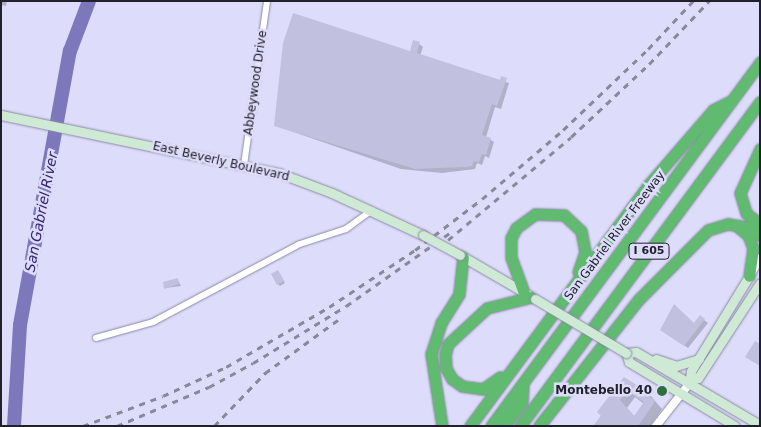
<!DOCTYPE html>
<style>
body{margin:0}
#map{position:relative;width:761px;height:427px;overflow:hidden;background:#dddcfa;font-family:"DejaVu Sans",sans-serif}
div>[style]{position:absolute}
.shadow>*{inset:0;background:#0003}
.river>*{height:14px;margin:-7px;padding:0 7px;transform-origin:7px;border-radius:7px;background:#7d78bb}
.building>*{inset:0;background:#c1c0de}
.roads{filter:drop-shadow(0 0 1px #8a89a5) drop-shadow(0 0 1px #8a89a5)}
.minor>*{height:6px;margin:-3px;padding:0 3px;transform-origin:3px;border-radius:3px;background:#fff}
.tertiary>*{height:8px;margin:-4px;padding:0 4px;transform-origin:4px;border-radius:4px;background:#fff}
.secondary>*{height:9px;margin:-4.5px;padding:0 4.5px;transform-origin:4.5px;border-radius:4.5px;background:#cfead4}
.motorway>*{height:11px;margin:-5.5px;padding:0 5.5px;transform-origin:5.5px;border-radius:5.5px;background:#60ba70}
.rail>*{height:2.5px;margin-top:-1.25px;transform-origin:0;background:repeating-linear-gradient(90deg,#88889c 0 6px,transparent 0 12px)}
.bridges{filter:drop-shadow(0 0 1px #8a89a5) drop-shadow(0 0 1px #8a89a5)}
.secondary-bridge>*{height:9px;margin:-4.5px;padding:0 4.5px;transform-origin:4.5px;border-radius:4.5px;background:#cfead4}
.dots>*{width:14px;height:14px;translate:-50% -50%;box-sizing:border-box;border:2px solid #dddcfa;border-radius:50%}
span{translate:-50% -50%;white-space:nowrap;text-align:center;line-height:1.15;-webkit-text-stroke:5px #dddcfa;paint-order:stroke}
.shield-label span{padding:1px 4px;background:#dddcfa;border:1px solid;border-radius:4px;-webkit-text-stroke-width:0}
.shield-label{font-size:11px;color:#21212b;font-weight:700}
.street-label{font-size:12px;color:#21212b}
.poi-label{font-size:12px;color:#21212b;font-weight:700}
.right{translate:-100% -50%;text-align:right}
.water-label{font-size:14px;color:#332272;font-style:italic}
.frame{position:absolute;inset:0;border:2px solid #21212b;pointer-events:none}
</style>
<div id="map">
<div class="shadow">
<i style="clip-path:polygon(1px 1px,7px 1px,6px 6px,1px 5px)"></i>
<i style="clip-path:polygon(419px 44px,423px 47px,420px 56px,509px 83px,501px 109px,495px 107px,486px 137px,494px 142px,489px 158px,485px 156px,482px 165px,477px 163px,475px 169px,442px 173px,401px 169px,276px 126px,411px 52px)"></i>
<i style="clip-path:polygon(280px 274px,285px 283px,280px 286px,278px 284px)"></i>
<i style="clip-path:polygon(177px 279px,181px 286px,166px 288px)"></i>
<i style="clip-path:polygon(700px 317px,708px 323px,688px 348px,662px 330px,694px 325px)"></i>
<i style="clip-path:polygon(evenodd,626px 379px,650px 395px,662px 409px,650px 426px,594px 426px,626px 379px,635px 397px,644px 404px,635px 417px,627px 408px,635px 397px)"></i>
</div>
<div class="river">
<i style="left:14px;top:426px;width:101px;rotate:-86.6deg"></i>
<i style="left:20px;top:325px;width:279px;rotate:-79.7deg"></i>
<i style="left:70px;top:51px;width:53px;rotate:-69.2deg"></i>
</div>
<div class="building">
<i style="clip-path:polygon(293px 13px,410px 51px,413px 40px,420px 42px,417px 53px,500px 80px,501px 76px,507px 78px,497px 106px,492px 104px,482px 135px,491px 138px,486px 155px,482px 154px,479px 162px,474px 161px,472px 166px,465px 167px,415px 169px,274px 126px,283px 43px)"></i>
<i style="clip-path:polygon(278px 270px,284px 281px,277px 285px,271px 274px)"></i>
<i style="clip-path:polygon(178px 278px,179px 284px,164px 289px,163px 282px)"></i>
<i style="clip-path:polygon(674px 304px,694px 323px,700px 315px,705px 319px,684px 346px,660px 330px)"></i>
<i style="clip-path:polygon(755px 341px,760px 344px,760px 366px,745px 357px)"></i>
<i style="clip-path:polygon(evenodd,624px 377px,651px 394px,649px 396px,655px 401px,650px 409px,638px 426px,593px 426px,601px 416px,597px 412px,624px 377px,627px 391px,644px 402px,634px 416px,620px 400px,627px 391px)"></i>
</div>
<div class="roads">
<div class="minor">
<i style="left:244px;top:165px;width:166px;rotate:-82deg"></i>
<i style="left:96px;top:338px;width:59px;rotate:-15.7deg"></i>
<i style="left:153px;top:322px;width:166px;rotate:-28deg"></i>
<i style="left:300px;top:244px;width:48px;rotate:-18.1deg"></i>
<i style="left:346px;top:229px;width:32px;rotate:-36deg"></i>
</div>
<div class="tertiary">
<i style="left:752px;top:272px;width:16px;rotate:-60deg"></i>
<i style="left:656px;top:426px;width:53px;rotate:-51.8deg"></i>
</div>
<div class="secondary">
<i style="left:1px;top:115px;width:284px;rotate:11.8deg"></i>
<i style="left:279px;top:173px;width:57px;rotate:20.7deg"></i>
<i style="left:332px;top:193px;width:100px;rotate:24.8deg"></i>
<i style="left:460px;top:255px;width:78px;rotate:30.2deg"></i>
<i style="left:656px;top:359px;width:21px;rotate:19deg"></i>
<i style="left:676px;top:366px;width:24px;rotate:-17deg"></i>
<i style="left:692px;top:379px;width:6px;rotate:-9deg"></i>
<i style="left:698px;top:378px;width:113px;rotate:-56.9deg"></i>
<i style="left:689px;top:384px;width:13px;rotate:-81deg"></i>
<i style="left:691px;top:371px;width:111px;rotate:-58.6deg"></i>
<i style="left:735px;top:426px;width:124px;rotate:-148.9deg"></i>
<i style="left:629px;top:362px;width:9px;rotate:-108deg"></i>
<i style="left:626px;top:353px;width:10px;rotate:-6deg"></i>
<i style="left:636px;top:352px;width:144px;rotate:30.5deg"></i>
</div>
<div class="motorway">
<i style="left:760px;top:149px;width:48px;rotate:114.4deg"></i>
<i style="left:740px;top:193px;width:21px;rotate:73deg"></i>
<i style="left:746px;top:213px;width:18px;rotate:38deg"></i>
<i style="left:738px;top:227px;width:13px;rotate:39deg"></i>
<i style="left:748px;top:235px;width:14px;rotate:69deg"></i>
<i style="left:753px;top:248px;width:28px;rotate:98deg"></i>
<i style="left:524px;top:293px;width:38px;rotate:-110deg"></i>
<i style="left:511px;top:257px;width:19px;rotate:-90deg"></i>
<i style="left:511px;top:238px;width:11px;rotate:-63deg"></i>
<i style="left:516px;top:228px;width:24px;rotate:-36deg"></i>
<i style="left:535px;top:214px;width:29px;rotate:2deg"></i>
<i style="left:564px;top:215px;width:23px;rotate:43deg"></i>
<i style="left:581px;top:231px;width:21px;rotate:79deg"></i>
<i style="left:585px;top:252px;width:21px;rotate:109deg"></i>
<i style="left:500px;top:377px;width:21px;rotate:145deg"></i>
<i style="left:483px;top:389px;width:21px;rotate:-172deg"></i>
<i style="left:462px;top:386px;width:12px;rotate:-145deg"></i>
<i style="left:452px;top:379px;width:13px;rotate:-119deg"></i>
<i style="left:446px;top:368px;width:13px;rotate:-94deg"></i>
<i style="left:445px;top:355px;width:11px;rotate:-75deg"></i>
<i style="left:448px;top:344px;width:53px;rotate:-42.7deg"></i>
<i style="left:487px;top:308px;width:45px;rotate:-14deg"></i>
<i style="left:442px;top:426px;width:73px;rotate:-98.7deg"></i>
<i style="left:431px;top:354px;width:33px;rotate:-72deg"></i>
<i style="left:441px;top:323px;width:34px;rotate:-58deg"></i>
<i style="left:459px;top:294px;width:37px;rotate:-84deg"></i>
<i style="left:470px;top:426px;width:301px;rotate:-53.5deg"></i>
<i style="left:649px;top:184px;width:98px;rotate:-49.1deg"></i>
<i style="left:713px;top:110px;width:20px;rotate:-27deg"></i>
<i style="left:491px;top:426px;width:453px;rotate:-53.5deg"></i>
<i style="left:504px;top:426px;width:30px;rotate:-53deg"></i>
<i style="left:522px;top:402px;width:18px;rotate:-87deg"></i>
<i style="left:520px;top:426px;width:403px;rotate:-53.5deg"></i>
<i style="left:539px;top:426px;width:162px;rotate:-51.8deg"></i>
<i style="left:639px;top:299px;width:98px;rotate:-45deg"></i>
<i style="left:708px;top:230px;width:21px;rotate:-17deg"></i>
<i style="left:728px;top:224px;width:19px;rotate:9deg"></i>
<i style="left:747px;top:227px;width:15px;rotate:32deg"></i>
</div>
</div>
<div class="rail">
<i style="left:448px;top:240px;width:160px;rotate:-39.9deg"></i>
<i style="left:571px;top:137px;width:107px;rotate:-43.1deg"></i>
<i style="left:649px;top:64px;width:87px;rotate:-46.4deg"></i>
<i style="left:83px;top:426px;width:85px;rotate:-20.6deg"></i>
<i style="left:163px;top:396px;width:69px;rotate:-24.7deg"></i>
<i style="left:226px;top:367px;width:119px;rotate:-30.2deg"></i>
<i style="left:329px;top:307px;width:103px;rotate:-33.5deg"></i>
<i style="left:415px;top:250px;width:84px;rotate:-37.3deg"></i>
<i style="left:482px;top:199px;width:106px;rotate:-40.4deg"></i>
<i style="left:563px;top:130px;width:117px;rotate:-43.6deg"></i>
<i style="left:648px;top:49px;width:66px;rotate:-46.8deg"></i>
<i style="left:117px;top:426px;width:100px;rotate:-23deg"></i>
<i style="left:209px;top:387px;width:50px;rotate:-28.6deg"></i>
<i style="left:253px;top:363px;width:109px;rotate:-31.5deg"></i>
<i style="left:346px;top:306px;width:128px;rotate:-35.2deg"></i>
<i style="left:214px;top:426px;width:74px;rotate:-46.1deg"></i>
<i style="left:265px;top:373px;width:92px;rotate:-36.1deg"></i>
</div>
<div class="bridges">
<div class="secondary-bridge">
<i style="left:423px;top:235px;width:42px;rotate:28.4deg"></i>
<i style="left:535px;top:299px;width:106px;rotate:30.7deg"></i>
</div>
</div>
<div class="dots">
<i style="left:662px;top:391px;background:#2d703b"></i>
</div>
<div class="shield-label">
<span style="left:649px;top:251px">I 605</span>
</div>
<div class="street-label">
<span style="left:256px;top:83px;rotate:-82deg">Abbeywood Drive</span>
<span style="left:221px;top:162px;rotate:13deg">East Beverly Boulevard</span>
<span style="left:615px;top:236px;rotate:-53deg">San Gabriel River Freeway</span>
</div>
<div class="poi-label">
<span class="right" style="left:652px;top:391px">Montebello 40</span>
</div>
<div class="water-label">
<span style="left:41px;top:212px;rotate:-79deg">San Gabriel River</span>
</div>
<div class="frame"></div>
</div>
